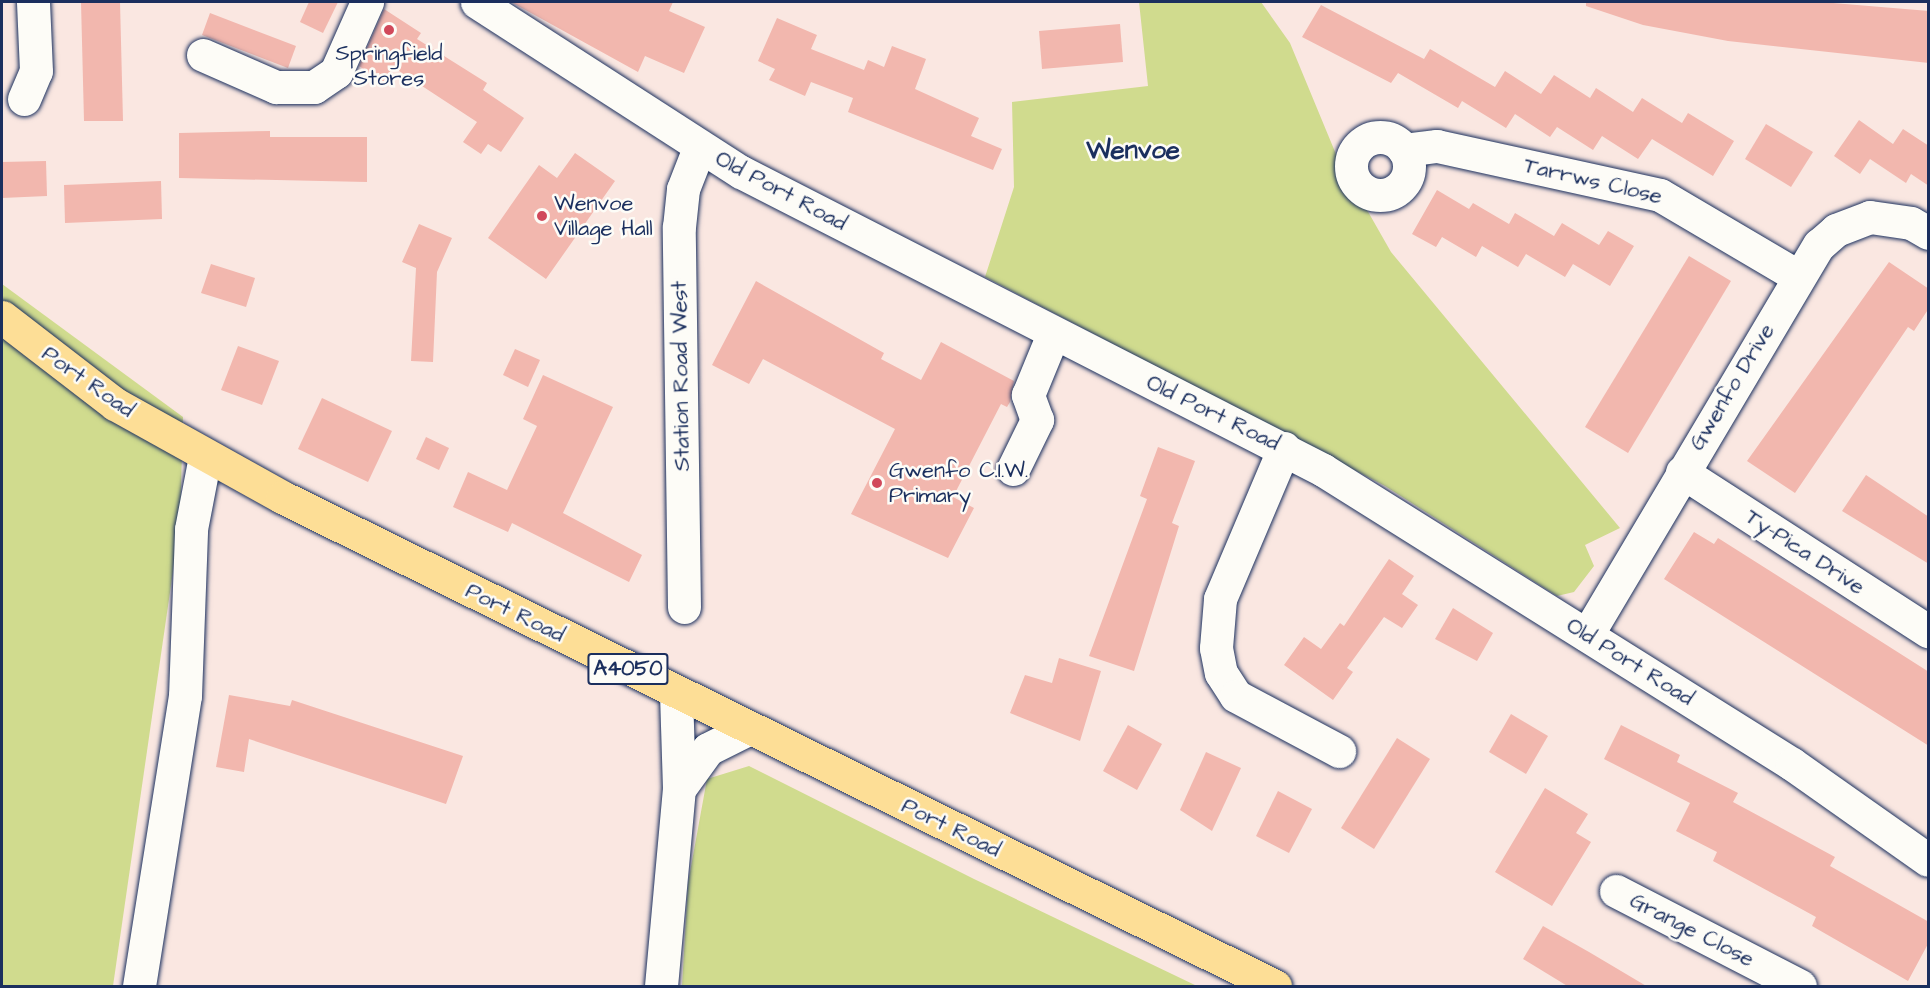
<!DOCTYPE html>
<style>
body{margin:0}
#map{position:relative;width:1930px;height:988px;overflow:hidden;background:#fae7e1;font-family:"Architects Daughter",sans-serif}
div>[style]{position:absolute}
.green>*{inset:0;background:#d0db8e}
.building>*{inset:0;background:#f2b7ae}
.roads{filter:drop-shadow(0 0 2px #1b2f5e) drop-shadow(0 0 2px #1b2f5e)}
.minor>*{height:33px;margin:-16.5px;padding:0 16.5px;transform-origin:16.5px;border-radius:16.5px;background:#fdfcf7}
.minor>.ring{margin:-16.5px;padding:0;box-sizing:content-box;background:none;border:33px solid #fdfcf7;border-radius:50%}
.major>*{height:33px;margin:-16.5px;padding:0 16.5px;transform-origin:16.5px;border-radius:16.5px;background:#fdde96}
.dots>*{width:16px;height:16px;translate:-50% -50%;box-sizing:border-box;border:3px solid #fdfcf7;border-radius:50%}
span{translate:-50% -50%;white-space:nowrap;text-align:center;line-height:1.15;-webkit-text-stroke:5px #fdfcf7;paint-order:stroke}
.shield-label span{padding:2px 4px;background:#fdfcf7;border:2px solid;border-radius:4px;-webkit-text-stroke-width:0}
.shield-label{font-size:21px;color:#1b2f5e;font-weight:700}
.poi-label{font-size:22px;color:#1b2f5e}
.left{translate:0 -50%;text-align:left}
.street-label{font-size:22px;color:#1b2f5e}
.quarter-label{font-size:26px;color:#1b2f5e;font-weight:700}
.frame{position:absolute;inset:0;border:3px solid #1b2f5e;pointer-events:none}
</style>
<div id="map">
<div class="green">
<i style="clip-path:polygon(1139px 2px,1261px 2px,1290px 43px,1338px 159px,1391px 252px,1620px 528px,1585px 545px,1594px 566px,1574px 592px,1557px 596px,1385px 486px,985px 277px,1014px 187px,1012px 102px,1148px 86px)"></i>
<i style="clip-path:polygon(2px 284px,183px 417px,180px 523px,113px 986px,2px 986px)"></i>
<i style="clip-path:polygon(749px 766px,974px 879px,1197px 986px,682px 986px,688px 883px,707px 779px)"></i>
</div>
<div class="building">
<i style="clip-path:polygon(81px 2px,120px 2px,123px 121px,84px 121px)"></i>
<i style="clip-path:polygon(309px 2px,338px 2px,323px 33px,300px 22px)"></i>
<i style="clip-path:polygon(511px 2px,673px 2px,669px 11px,705px 27px,684px 73px,645px 56px,638px 72px)"></i>
<i style="clip-path:polygon(1586px 2px,1821px 2px,1929px 11px,1929px 63px,1728px 41px,1643px 25px,1586px 6px)"></i>
<i style="clip-path:polygon(1321px 5px,1424px 59px,1430px 49px,1495px 87px,1505px 71px,1541px 94px,1554px 75px,1590px 98px,1596px 88px,1633px 112px,1642px 98px,1682px 123px,1688px 113px,1734px 141px,1713px 176px,1652px 139px,1638px 159px,1602px 136px,1593px 150px,1557px 127px,1550px 137px,1515px 114px,1506px 128px,1462px 101px,1458px 108px,1398px 73px,1391px 83px,1302px 37px)"></i>
<i style="clip-path:polygon(384px 9px,421px 33px,417px 39px,487px 83px,483px 90px,524px 118px,501px 152px,488px 144px,481px 154px,463px 142px,477px 122px,393px 67px,383px 82px,359px 66px)"></i>
<i style="clip-path:polygon(210px 13px,296px 46px,288px 68px,202px 35px)"></i>
<i style="clip-path:polygon(777px 18px,817px 35px,811px 49px,864px 70px,868px 60px,884px 67px,892px 46px,926px 59px,915px 89px,979px 118px,971px 136px,1002px 149px,993px 170px,848px 112px,853px 98px,811px 82px,805px 96px,769px 80px,775px 69px,758px 61px)"></i>
<i style="clip-path:polygon(1120px 24px,1123px 62px,1042px 69px,1039px 31px)"></i>
<i style="clip-path:polygon(1859px 120px,1893px 144px,1903px 129px,1929px 146px,1929px 186px,1911px 174px,1906px 183px,1870px 159px,1860px 174px,1834px 156px)"></i>
<i style="clip-path:polygon(1766px 124px,1813px 152px,1791px 187px,1745px 159px)"></i>
<i style="clip-path:polygon(270px 131px,270px 137px,367px 137px,367px 182px,179px 178px,179px 133px)"></i>
<i style="clip-path:polygon(575px 153px,615px 181px,546px 279px,488px 238px,539px 165px,557px 178px)"></i>
<i style="clip-path:polygon(46px 161px,47px 196px,2px 198px,2px 162px)"></i>
<i style="clip-path:polygon(161px 181px,162px 219px,65px 223px,64px 185px)"></i>
<i style="clip-path:polygon(1437px 190px,1469px 209px,1473px 203px,1509px 224px,1515px 213px,1554px 236px,1562px 223px,1599px 245px,1608px 231px,1634px 246px,1610px 286px,1573px 264px,1565px 277px,1526px 254px,1518px 267px,1482px 246px,1476px 257px,1442px 237px,1436px 247px,1412px 234px)"></i>
<i style="clip-path:polygon(419px 224px,452px 238px,437px 272px,433px 362px,411px 361px,416px 268px,402px 262px)"></i>
<i style="clip-path:polygon(1689px 256px,1731px 281px,1628px 453px,1585px 427px)"></i>
<i style="clip-path:polygon(1889px 262px,1929px 289px,1929px 308px,1914px 331px,1908px 327px,1795px 493px,1747px 461px)"></i>
<i style="clip-path:polygon(211px 264px,255px 278px,246px 307px,201px 293px)"></i>
<i style="clip-path:polygon(756px 281px,884px 353px,881px 359px,921px 380px,941px 342px,1014px 381px,1010px 402px,1007px 407px,1001px 404px,953px 497px,974px 508px,948px 558px,851px 514px,895px 429px,763px 359px,749px 384px,712px 365px)"></i>
<i style="clip-path:polygon(238px 346px,279px 361px,262px 405px,221px 390px)"></i>
<i style="clip-path:polygon(515px 349px,540px 360px,528px 387px,503px 375px)"></i>
<i style="clip-path:polygon(543px 375px,613px 407px,563px 513px,642px 555px,629px 582px,512px 523px,508px 532px,453px 507px,468px 472px,507px 490px,537px 426px,523px 419px)"></i>
<i style="clip-path:polygon(322px 398px,392px 431px,368px 482px,298px 449px)"></i>
<i style="clip-path:polygon(426px 437px,449px 448px,439px 470px,416px 459px)"></i>
<i style="clip-path:polygon(1158px 447px,1195px 461px,1172px 523px,1179px 526px,1134px 671px,1089px 656px,1147px 499px,1140px 496px)"></i>
<i style="clip-path:polygon(1866px 475px,1929px 517px,1929px 564px,1842px 511px)"></i>
<i style="clip-path:polygon(1694px 532px,1714px 544px,1718px 538px,1929px 672px,1929px 746px,1664px 579px)"></i>
<i style="clip-path:polygon(1389px 559px,1414px 576px,1402px 594px,1418px 605px,1402px 628px,1384px 617px,1347px 668px,1353px 672px,1333px 700px,1284px 665px,1304px 637px,1321px 649px,1340px 623px,1344px 626px)"></i>
<i style="clip-path:polygon(1453px 608px,1493px 633px,1477px 661px,1435px 639px)"></i>
<i style="clip-path:polygon(1059px 658px,1101px 671px,1080px 741px,1010px 713px,1025px 675px,1052px 683px)"></i>
<i style="clip-path:polygon(229px 695px,290px 706px,292px 700px,463px 756px,446px 804px,249px 739px,244px 772px,216px 767px)"></i>
<i style="clip-path:polygon(1511px 714px,1548px 736px,1526px 774px,1489px 752px)"></i>
<i style="clip-path:polygon(1128px 725px,1162px 744px,1137px 790px,1103px 771px)"></i>
<i style="clip-path:polygon(1621px 725px,1680px 755px,1677px 762px,1738px 793px,1733px 802px,1835px 857px,1830px 866px,1929px 922px,1929px 942px,1908px 981px,1812px 926px,1816px 917px,1713px 861px,1717px 852px,1676px 831px,1690px 803px,1604px 759px)"></i>
<i style="clip-path:polygon(1397px 738px,1430px 759px,1374px 849px,1341px 828px)"></i>
<i style="clip-path:polygon(1206px 752px,1241px 768px,1212px 831px,1180px 810px)"></i>
<i style="clip-path:polygon(1545px 788px,1588px 814px,1576px 833px,1591px 842px,1552px 906px,1495px 872px)"></i>
<i style="clip-path:polygon(1278px 791px,1312px 809px,1289px 853px,1256px 836px)"></i>
<i style="clip-path:polygon(1543px 926px,1589px 952px,1648px 987px,1569px 987px,1523px 959px)"></i>
</div>
<div class="roads">
<div class="minor">
<i style="left:477px;top:2px;width:314px;rotate:32.8deg"></i>
<i style="left:741px;top:172px;width:654px;rotate:27.11deg"></i>
<i style="left:1323px;top:470px;width:554px;rotate:32.08deg"></i>
<i style="left:1792px;top:764px;width:166px;rotate:35.2deg"></i>
<i style="left:203px;top:55px;width:80px;rotate:23.7deg"></i>
<i style="left:276px;top:87px;width:38px"></i>
<i style="left:314px;top:87px;width:27px;rotate:-34deg"></i>
<i style="left:336px;top:72px;width:77px;rotate:-66.1deg"></i>
<i style="left:24px;top:99px;width:30px;rotate:-67deg"></i>
<i style="left:36px;top:71px;width:69px;rotate:-92.5deg"></i>
<i class="ring" style="left:1351px;top:137px;width:25px;height:25px"></i>
<i style="left:1404px;top:150px;width:33px;rotate:-7deg"></i>
<i style="left:1437px;top:146px;width:228px;rotate:12.4deg"></i>
<i style="left:1660px;top:195px;width:161px;rotate:30.5deg"></i>
<i style="left:1284px;top:448px;width:164px;rotate:113deg"></i>
<i style="left:1220px;top:599px;width:49px;rotate:94.7deg"></i>
<i style="left:1216px;top:648px;width:25px;rotate:79deg"></i>
<i style="left:1221px;top:673px;width:27px;rotate:57deg"></i>
<i style="left:1236px;top:696px;width:117px;rotate:28.1deg"></i>
<i style="left:1013px;top:469px;width:55px;rotate:-63.9deg"></i>
<i style="left:1037px;top:420px;width:27px;rotate:-110deg"></i>
<i style="left:1028px;top:395px;width:66px;rotate:-67.7deg"></i>
<i style="left:1682px;top:472px;width:293px;rotate:32.9deg"></i>
<i style="left:684px;top:607px;width:380px;rotate:-90.8deg"></i>
<i style="left:679px;top:227px;width:38px;rotate:-84deg"></i>
<i style="left:683px;top:189px;width:44px;rotate:-68.7deg"></i>
<i style="left:1587px;top:635px;width:454px;rotate:-59.3deg"></i>
<i style="left:1819px;top:245px;width:23px;rotate:-41deg"></i>
<i style="left:1836px;top:230px;width:36px;rotate:-21deg"></i>
<i style="left:1870px;top:217px;width:41px;rotate:8.3deg"></i>
<i style="left:1911px;top:223px;width:20px;rotate:30deg"></i>
<i style="left:679px;top:789px;width:49px;rotate:-54.1deg"></i>
<i style="left:708px;top:749px;width:47px;rotate:-26.6deg"></i>
<i style="left:1616px;top:891px;width:207px;rotate:27.3deg"></i>
<i style="left:139px;top:986px;width:294px;rotate:-81deg"></i>
<i style="left:185px;top:696px;width:167px;rotate:-87.9deg"></i>
<i style="left:191px;top:529px;width:74px;rotate:-79.1deg"></i>
<i style="left:661px;top:986px;width:198px;rotate:-84.8deg"></i>
<i style="left:679px;top:789px;width:97px;rotate:-91.8deg"></i>
</div>
<div class="major">
<i style="left:2px;top:317px;width:143px;rotate:37.6deg"></i>
<i style="left:115px;top:404px;width:191px;rotate:29.1deg"></i>
<i style="left:282px;top:497px;width:1107px;rotate:26.22deg"></i>
</div>
</div>
<div class="dots">
<i style="left:389px;top:30px;background:#d1495b"></i>
<i style="left:542px;top:216px;background:#d1495b"></i>
<i style="left:877px;top:483px;background:#d1495b"></i>
</div>
<div class="shield-label">
<span style="left:628px;top:669px">A4050</span>
</div>
<div class="poi-label">
<span style="left:389px;top:66px">Springfield<br>Stores</span>
<span class="left" style="left:554px;top:216px">Wenvoe<br>Village Hall</span>
<span class="left" style="left:889px;top:483px">Gwenfo C.I.W.<br>Primary</span>
</div>
<div class="street-label">
<span style="left:1593px;top:181px;rotate:13deg">Tarrws Close</span>
<span style="left:781px;top:191px;rotate:28deg">Old Port Road</span>
<span style="left:681px;top:376px;rotate:-91deg">Station Road West</span>
<span style="left:88px;top:382px;rotate:35deg">Port Road</span>
<span style="left:1732px;top:387px;rotate:-59deg">Gwenfo Drive</span>
<span style="left:1213px;top:413px;rotate:26deg">Old Port Road</span>
<span style="left:1805px;top:552px;rotate:33deg">Ty-Pica Drive</span>
<span style="left:515px;top:613px;rotate:26deg">Port Road</span>
<span style="left:1630px;top:662px;rotate:32deg">Old Port Road</span>
<span style="left:951px;top:828px;rotate:26deg">Port Road</span>
<span style="left:1692px;top:930px;rotate:27deg">Grange Close</span>
</div>
<div class="quarter-label">
<span style="left:1133px;top:151px">Wenvoe</span>
</div>
<div class="frame"></div>
</div>
